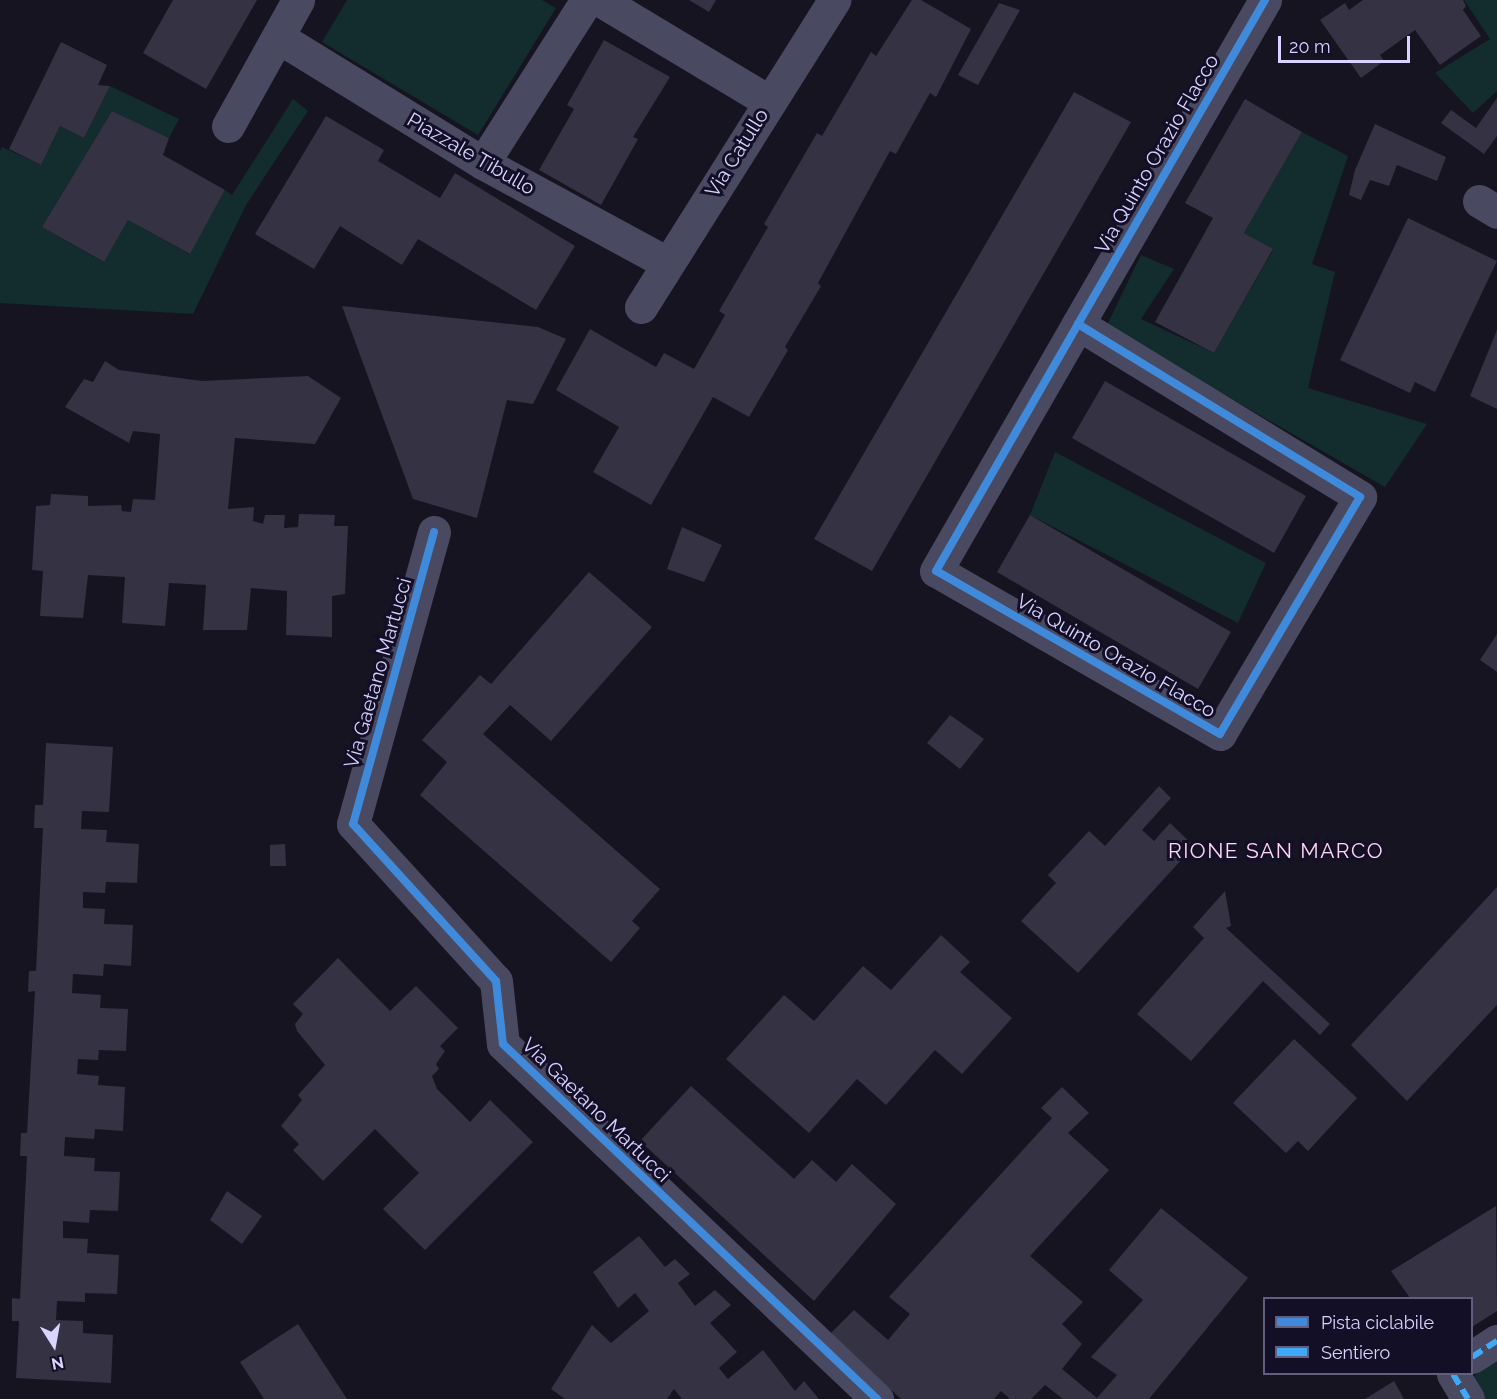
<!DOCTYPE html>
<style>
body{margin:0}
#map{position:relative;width:1497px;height:1399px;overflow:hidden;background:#161421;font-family:Raleway,sans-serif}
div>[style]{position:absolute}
.green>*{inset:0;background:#132c2d}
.building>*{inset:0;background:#343243}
.minor>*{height:33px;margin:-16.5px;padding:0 16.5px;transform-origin:16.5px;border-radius:16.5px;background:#4a4962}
.quiet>*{height:6px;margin-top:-3px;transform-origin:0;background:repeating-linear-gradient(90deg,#3fa9f5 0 12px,transparent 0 18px)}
.cycleway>*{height:8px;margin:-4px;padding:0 4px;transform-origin:4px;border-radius:4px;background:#408adc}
span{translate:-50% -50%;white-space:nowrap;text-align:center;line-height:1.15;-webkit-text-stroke:6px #130f26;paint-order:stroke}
.street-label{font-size:20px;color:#d9d4ff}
.neighbourhood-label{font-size:21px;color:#ffd6f0;letter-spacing:1.5px}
.legend{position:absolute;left:1263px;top:1297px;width:210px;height:78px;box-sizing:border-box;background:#130f26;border:2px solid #625e7d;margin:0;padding:8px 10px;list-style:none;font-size:18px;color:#d9d4ff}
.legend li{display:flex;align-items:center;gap:12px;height:30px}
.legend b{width:30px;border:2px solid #625e7d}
.north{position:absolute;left:24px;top:1315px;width:60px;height:60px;-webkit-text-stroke:4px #130f26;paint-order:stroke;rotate:169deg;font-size:16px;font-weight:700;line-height:24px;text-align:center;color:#d9d4ff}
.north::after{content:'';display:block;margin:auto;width:21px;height:27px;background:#d9d4ff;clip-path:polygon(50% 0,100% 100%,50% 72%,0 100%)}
.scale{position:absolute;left:1278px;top:36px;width:132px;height:27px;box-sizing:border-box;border:3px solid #d9d4ff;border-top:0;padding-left:8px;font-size:18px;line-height:21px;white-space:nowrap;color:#d9d4ff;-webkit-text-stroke:4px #130f26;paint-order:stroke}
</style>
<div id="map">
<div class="green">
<i style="clip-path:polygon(347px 0,542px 0,556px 8px,478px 135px,322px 42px)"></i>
<i style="clip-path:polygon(1464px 0,1497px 0,1497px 91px,1473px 113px,1435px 73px,1490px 39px)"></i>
<i style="clip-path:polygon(110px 86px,179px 119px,169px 138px,112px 111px,42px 227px,103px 262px,128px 220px,189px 254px,225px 190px,232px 195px,293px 99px,308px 111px,246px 205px,193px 314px,0 303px,0 151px,2px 147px,41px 165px,60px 126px,84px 138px)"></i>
<i style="clip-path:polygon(1302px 132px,1348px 156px,1312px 264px,1335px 272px,1308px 388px,1427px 424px,1385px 487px,1106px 327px,1141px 255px,1174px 269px,1141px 319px,1214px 353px,1273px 250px,1244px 233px)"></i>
<i style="clip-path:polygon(1055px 452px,1266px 563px,1238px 623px,1030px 515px)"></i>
<i style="clip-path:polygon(1497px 1357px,1497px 1399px,1469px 1399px,1461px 1387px)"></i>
</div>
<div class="building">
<i style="clip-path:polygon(173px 0,257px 0,206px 89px,143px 53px)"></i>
<i style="clip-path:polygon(689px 0,716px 0,709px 12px)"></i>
<i style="clip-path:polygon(912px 0,921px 0,971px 29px,936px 97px,930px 93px,896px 154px,890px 151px,818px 283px,821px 286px,785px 347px,788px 350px,749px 417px,713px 397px,651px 505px,593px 472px,619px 427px,556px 390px,590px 329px,656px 367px,664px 353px,694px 369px,725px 315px,719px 311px,768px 227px,764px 224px,817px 133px,822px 136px,871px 52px,876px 56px)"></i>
<i style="clip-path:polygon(1363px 0,1463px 0,1466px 6px,1463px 10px,1481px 36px,1440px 65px,1415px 30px,1380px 55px,1384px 61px,1361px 78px,1320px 20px,1345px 3px,1349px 10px)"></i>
<i style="clip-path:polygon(999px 3px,1020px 10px,978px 85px,958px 75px)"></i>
<i style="clip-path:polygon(604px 40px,670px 77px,633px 137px,638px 139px,601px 205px,539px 170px,574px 109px,567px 105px)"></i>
<i style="clip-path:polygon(61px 42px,107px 65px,98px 85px,110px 86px,84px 138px,60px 126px,41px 165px,9px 149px)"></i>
<i style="clip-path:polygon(1074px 92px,1131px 122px,872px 571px,814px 539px)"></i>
<i style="clip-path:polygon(1497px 98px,1497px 136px,1484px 154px,1441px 123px,1451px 110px,1476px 128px)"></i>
<i style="clip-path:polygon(1245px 99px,1302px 132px,1244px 233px,1273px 249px,1214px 353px,1155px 322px,1213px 218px,1185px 203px)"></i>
<i style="clip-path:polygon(112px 111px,169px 138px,163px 155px,225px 190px,190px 254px,128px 220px,104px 262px,42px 227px)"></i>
<i style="clip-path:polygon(326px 116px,384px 150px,378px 161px,440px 198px,455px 173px,575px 246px,536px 310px,418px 239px,402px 265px,340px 226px,314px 269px,255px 234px)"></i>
<i style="clip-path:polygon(1375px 124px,1446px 157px,1437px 181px,1397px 165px,1389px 186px,1370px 180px,1361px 200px,1349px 195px,1355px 170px)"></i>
<i style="clip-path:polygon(1408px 218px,1497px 261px,1435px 392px,1415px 382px,1410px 393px,1340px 360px)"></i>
<i style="clip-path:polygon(342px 306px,538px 327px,566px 339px,533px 404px,507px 400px,477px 518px,413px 499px)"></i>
<i style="clip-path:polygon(1497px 330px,1497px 409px,1470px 396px)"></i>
<i style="clip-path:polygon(105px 361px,119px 370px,202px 381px,308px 376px,341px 398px,315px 444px,235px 438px,228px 509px,254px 507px,253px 521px,263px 524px,265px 515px,285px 515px,284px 528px,298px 527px,299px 514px,335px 515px,334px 526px,348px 526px,345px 594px,332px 596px,332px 637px,286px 635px,287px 591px,251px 588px,247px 630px,203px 630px,206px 585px,169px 583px,165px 626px,122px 623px,125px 577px,88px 575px,83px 618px,40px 616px,43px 571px,32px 570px,36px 506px,50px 505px,51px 494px,88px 496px,88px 506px,121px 505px,122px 511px,131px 512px,133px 499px,155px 500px,160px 434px,133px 431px,129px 443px,65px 407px,84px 379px,93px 382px)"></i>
<i style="clip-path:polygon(1105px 381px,1306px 496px,1274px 553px,1072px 438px)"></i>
<i style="clip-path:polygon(1030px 515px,1231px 632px,1198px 689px,997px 572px)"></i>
<i style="clip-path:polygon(682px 527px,722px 545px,704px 582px,667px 569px)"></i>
<i style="clip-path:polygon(589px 572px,652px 627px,551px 741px,510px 705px,483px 734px,660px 889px,632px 921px,640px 928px,611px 962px,420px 795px,447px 762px,422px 740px,480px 675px,491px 684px)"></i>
<i style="clip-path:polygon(1497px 634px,1497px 672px,1480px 660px)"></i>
<i style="clip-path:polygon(950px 715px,984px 739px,960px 769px,927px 743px)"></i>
<i style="clip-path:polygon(46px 743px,113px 747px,109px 812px,82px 811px,81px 829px,107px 830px,106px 842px,139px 844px,137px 883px,106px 882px,105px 893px,83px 892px,83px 908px,105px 909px,104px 924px,133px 925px,131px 966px,104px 964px,103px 976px,73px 974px,72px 993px,101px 995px,100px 1008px,128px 1009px,126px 1051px,99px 1050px,98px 1060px,78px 1059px,77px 1074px,99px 1076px,98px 1085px,125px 1087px,123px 1131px,95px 1129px,94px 1139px,65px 1137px,64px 1156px,95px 1158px,94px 1171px,120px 1172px,118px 1211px,90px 1210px,89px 1223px,63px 1221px,63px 1238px,88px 1239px,87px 1253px,119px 1255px,117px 1294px,85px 1293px,85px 1302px,57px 1301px,56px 1320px,83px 1321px,83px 1333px,113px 1335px,111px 1383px,16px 1378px,19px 1321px,12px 1321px,12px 1298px,20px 1299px,27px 1156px,20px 1156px,21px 1133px,27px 1133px,35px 991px,28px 992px,29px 971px,36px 971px,43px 828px,34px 828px,35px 805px,43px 805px)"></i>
<i style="clip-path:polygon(1159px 786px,1171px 798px,1142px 830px,1154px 841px,1170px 823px,1194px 846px,1078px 973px,1021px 921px,1056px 883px,1048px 875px,1089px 831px,1105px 846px)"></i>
<i style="clip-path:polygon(285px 844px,286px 866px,270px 866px,270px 845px)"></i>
<i style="clip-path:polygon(1497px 887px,1497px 1005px,1407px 1101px,1351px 1045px)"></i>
<i style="clip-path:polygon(1225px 891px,1231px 926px,1226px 928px,1330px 1024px,1320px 1035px,1263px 981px,1191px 1061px,1137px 1014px,1204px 938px,1193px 927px)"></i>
<i style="clip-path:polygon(941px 935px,970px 962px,960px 972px,1012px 1018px,962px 1074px,935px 1050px,886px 1105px,857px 1079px,809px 1133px,726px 1059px,784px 995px,814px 1021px,863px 966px,891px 990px)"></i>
<i style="clip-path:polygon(338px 958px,390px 1011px,416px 986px,458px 1028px,440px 1046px,445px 1051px,436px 1064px,439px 1069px,432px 1076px,437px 1089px,470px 1122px,490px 1100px,533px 1142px,425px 1250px,383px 1209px,419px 1173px,375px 1129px,323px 1181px,293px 1150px,299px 1144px,281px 1126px,302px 1100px,298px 1095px,325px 1065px,297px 1031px,295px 1024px,303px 1014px,293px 1004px)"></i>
<i style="clip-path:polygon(1294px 1039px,1357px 1098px,1308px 1151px,1298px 1141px,1286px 1153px,1233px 1103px)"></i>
<i style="clip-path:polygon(691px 1086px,794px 1179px,812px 1160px,836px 1182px,852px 1164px,896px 1204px,814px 1301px,640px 1141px)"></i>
<i style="clip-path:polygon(1062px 1087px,1089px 1113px,1068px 1133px,1109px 1170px,1030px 1256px,1083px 1302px,1062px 1324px,1082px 1344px,1062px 1369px,1097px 1398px,1117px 1375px,1091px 1357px,1143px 1300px,1109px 1270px,1161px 1208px,1248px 1278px,1149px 1399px,1063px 1399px,1045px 1385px,1031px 1399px,1010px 1399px,1001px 1391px,994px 1399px,901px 1399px,830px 1334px,854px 1310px,888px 1340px,910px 1314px,889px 1297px,1052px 1118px,1041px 1108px)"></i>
<i style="clip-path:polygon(227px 1191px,262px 1216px,242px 1244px,210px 1220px)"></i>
<i style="clip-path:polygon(1496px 1206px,1497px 1311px,1472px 1327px,1472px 1298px,1410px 1298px,1391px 1271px)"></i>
<i style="clip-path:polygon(639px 1236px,665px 1267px,675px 1259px,690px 1274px,678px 1283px,695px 1306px,715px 1290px,731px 1305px,710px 1323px,737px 1352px,719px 1368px,728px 1379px,763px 1350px,795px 1391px,804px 1381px,819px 1399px,682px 1399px,674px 1389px,667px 1399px,565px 1399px,551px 1389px,592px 1325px,611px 1343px,649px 1311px,635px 1293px,618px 1308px,593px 1272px)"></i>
<i style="clip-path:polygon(298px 1324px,347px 1399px,264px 1399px,240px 1362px)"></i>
<i style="clip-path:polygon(1394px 1381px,1404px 1399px,1365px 1399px)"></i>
</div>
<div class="minor">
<i style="left:600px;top:0;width:198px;rotate:31deg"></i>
<i style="left:278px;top:37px;width:241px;rotate:31.6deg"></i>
<i style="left:483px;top:163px;width:209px;rotate:28.5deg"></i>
<i style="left:228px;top:126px;width:144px;rotate:-60.9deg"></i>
<i style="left:483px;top:163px;width:193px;rotate:-57.5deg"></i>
<i style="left:1479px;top:201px;width:21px;rotate:31deg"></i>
<i style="left:641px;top:307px;width:363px;rotate:-57.8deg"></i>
<i style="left:1078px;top:324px;width:331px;rotate:31.5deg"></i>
<i style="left:1360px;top:497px;width:275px;rotate:120.6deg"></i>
<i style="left:1220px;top:734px;width:327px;rotate:-150.1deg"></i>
<i style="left:936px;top:571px;width:285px;rotate:-60.1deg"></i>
<i style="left:1078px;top:324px;width:374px;rotate:-60deg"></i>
<i style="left:434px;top:532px;width:303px;rotate:105.5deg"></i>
<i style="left:353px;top:824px;width:212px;rotate:47.7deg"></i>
<i style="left:496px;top:981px;width:63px;rotate:83.7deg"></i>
<i style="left:503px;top:1044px;width:516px;rotate:43.51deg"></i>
<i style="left:1472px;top:1357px;width:30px;rotate:-33deg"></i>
<i style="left:1453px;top:1374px;width:29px;rotate:59deg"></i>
</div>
<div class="quiet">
<i style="left:1472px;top:1357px;width:30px;rotate:-33deg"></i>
<i style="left:1453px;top:1374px;width:29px;rotate:59deg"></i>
</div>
<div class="cycleway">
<i style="left:1078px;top:324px;width:331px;rotate:31.5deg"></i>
<i style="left:1360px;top:497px;width:275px;rotate:120.6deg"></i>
<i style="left:1220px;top:734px;width:327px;rotate:-150.1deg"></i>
<i style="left:936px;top:571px;width:285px;rotate:-60.1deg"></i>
<i style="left:1078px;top:324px;width:374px;rotate:-60deg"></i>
<i style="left:434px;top:532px;width:303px;rotate:105.5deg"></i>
<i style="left:353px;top:824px;width:212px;rotate:47.7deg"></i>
<i style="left:496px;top:981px;width:63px;rotate:83.7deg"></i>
<i style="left:503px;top:1044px;width:516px;rotate:43.51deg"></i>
</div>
<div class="street-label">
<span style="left:737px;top:153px;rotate:-58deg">Via Catullo</span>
<span style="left:471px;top:154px;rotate:30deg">Piazzale Tibullo</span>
<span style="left:1157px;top:154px;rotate:-60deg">Via Quinto Orazio Flacco</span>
<span style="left:1116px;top:656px;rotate:30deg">Via Quinto Orazio Flacco</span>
<span style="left:378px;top:673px;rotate:-74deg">Via Gaetano Martucci</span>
<span style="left:596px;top:1110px;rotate:44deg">Via Gaetano Martucci</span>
</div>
<div class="neighbourhood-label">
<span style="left:1276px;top:851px">RIONE SAN MARCO</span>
</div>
<ul class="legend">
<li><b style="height:8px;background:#408adc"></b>Pista ciclabile</li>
<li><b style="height:8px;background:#3fa9f5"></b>Sentiero</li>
</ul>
<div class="north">N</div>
<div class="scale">20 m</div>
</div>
